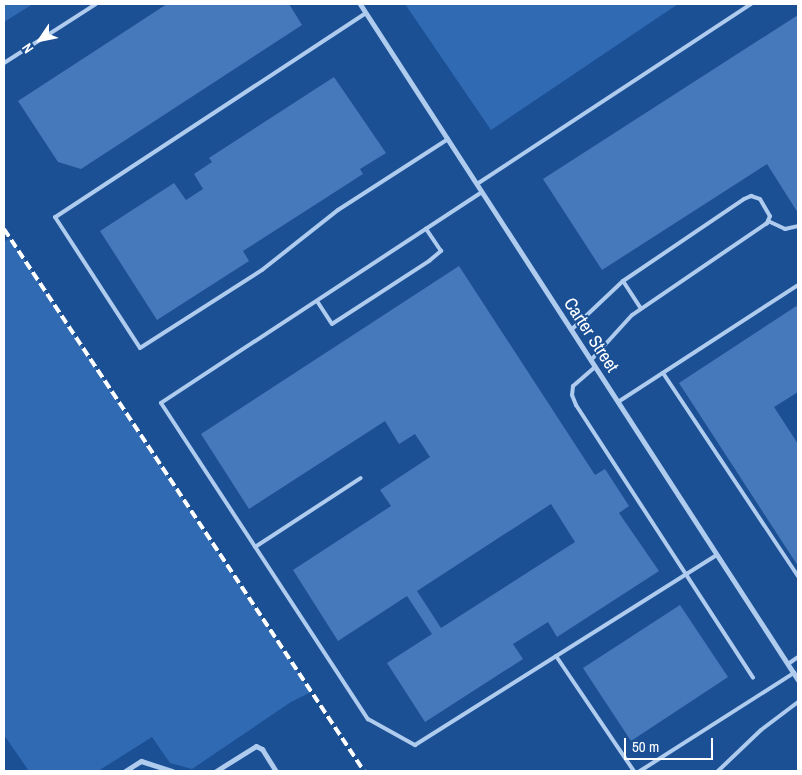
<!DOCTYPE html>
<style>
body{margin:0}
#map{position:relative;width:802px;height:775px;overflow:hidden;background:#1c5095;font-family:"Archivo Narrow",sans-serif}
div>[style]{position:absolute}
.green>*{inset:0;background:#306ab3}
.building>*{inset:0;background:#4579bb}
.service>*{height:4px;margin:-2px;padding:0 2px;transform-origin:2px;border-radius:2px;background:#afccef}
.minor>*{height:5px;margin:-2.5px;padding:0 2.5px;transform-origin:2.5px;border-radius:2.5px;background:#afccef}
.rail>*{height:4px;margin-top:-2px;transform-origin:0;background:repeating-linear-gradient(90deg,#fff 0 9px,transparent 0 13px)}
span{translate:-50% -50%;white-space:nowrap;text-align:center;line-height:1.15;-webkit-text-stroke:4px #1c5095;paint-order:stroke}
.street-label{font-size:18px;color:#fff}
.frame{position:absolute;inset:0;border:5px solid #fff;pointer-events:none}
.north{position:absolute;left:15px;top:15px;width:50px;height:50px;-webkit-text-stroke:4px #1c5095;paint-order:stroke;rotate:236deg;font-size:14px;font-weight:700;line-height:20px;text-align:center;color:#fff}
.north::after{content:'';display:block;margin:auto;width:18px;height:22px;background:#fff;clip-path:polygon(50% 0,100% 100%,50% 72%,0 100%)}
.scale{position:absolute;left:624px;top:738px;width:89px;height:22px;box-sizing:border-box;border:2px solid #fff;border-top:0;padding-left:6px;font-size:15px;line-height:18px;white-space:nowrap;color:#fff;-webkit-text-stroke:4px #1c5095;paint-order:stroke}
</style>
<div id="map">
<div class="green">
<i style="clip-path:polygon(4px 4px,33px 4px,4px 22px)"></i>
<i style="clip-path:polygon(405px 4px,678px 4px,491px 130px)"></i>
<i style="clip-path:polygon(10px 238px,311px 692px,291px 702px,192px 769px,170px 763px,152px 737px,98px 771px,29px 771px,4px 735px,4px 242px)"></i>
</div>
<div class="building">
<i style="clip-path:polygon(167px 4px,289px 4px,302px 25px,81px 169px,58px 162px,18px 101px)"></i>
<i style="clip-path:polygon(798px 15px,798px 213px,767px 164px,602px 270px,543px 179px)"></i>
<i style="clip-path:polygon(334px 77px,386px 153px,360px 169px,363px 174px,243px 251px,249px 261px,157px 320px,100px 231px,174px 183px,186px 200px,203px 189px,194px 174px,212px 162px,209px 158px)"></i>
<i style="clip-path:polygon(evenodd,459px 266px,595px 475px,605px 469px,629px 506px,619px 513px,659px 571px,557px 637px,548px 622px,513px 644px,523px 659px,425px 722px,387px 663px,432px 634px,407px 596px,338px 641px,293px 570px,391px 506px,380px 490px,430px 457px,415px 434px,399px 444px,385px 421px,249px 509px,201px 434px,459px 266px,551px 504px,575px 542px,441px 628px,417px 591px,551px 504px)"></i>
<i style="clip-path:polygon(798px 305px,798px 392px,774px 407px,798px 444px,798px 566px,679px 383px)"></i>
<i style="clip-path:polygon(680px 605px,728px 677px,631px 741px,583px 668px)"></i>
</div>
<div class="service">
<i style="left:366px;top:13px;width:372px;rotate:146.7deg"></i>
<i style="left:55px;top:217px;width:156px;rotate:57deg"></i>
<i style="left:140px;top:348px;width:145px;rotate:-32.6deg"></i>
<i style="left:262px;top:270px;width:97px;rotate:-38.3deg"></i>
<i style="left:338px;top:210px;width:131px;rotate:-32.8deg"></i>
<i style="left:4px;top:63px;width:109px;rotate:-32.7deg"></i>
<i style="left:477px;top:184px;width:328px;rotate:-33.3deg"></i>
<i style="left:482px;top:192px;width:384px;rotate:146.7deg"></i>
<i style="left:161px;top:403px;width:378px;rotate:56.8deg"></i>
<i style="left:368px;top:719px;width:54px;rotate:29deg"></i>
<i style="left:415px;top:745px;width:357px;rotate:-32.2deg"></i>
<i style="left:768px;top:221px;width:19px;rotate:25deg"></i>
<i style="left:785px;top:229px;width:13px;rotate:-13deg"></i>
<i style="left:623px;top:281px;width:33px;rotate:57deg"></i>
<i style="left:317px;top:301px;width:27px;rotate:57deg"></i>
<i style="left:332px;top:324px;width:116px;rotate:-33deg"></i>
<i style="left:429px;top:261px;width:16px;rotate:-40deg"></i>
<i style="left:441px;top:251px;width:27px;rotate:-124deg"></i>
<i style="left:571px;top:330px;width:71px;rotate:-43.3deg"></i>
<i style="left:623px;top:281px;width:146px;rotate:-34.1deg"></i>
<i style="left:744px;top:199px;width:8px;rotate:-23deg"></i>
<i style="left:751px;top:196px;width:9px;rotate:18deg"></i>
<i style="left:760px;top:199px;width:20px;rotate:60deg"></i>
<i style="left:770px;top:216px;width:8px;rotate:113deg"></i>
<i style="left:767px;top:223px;width:163px;rotate:145.7deg"></i>
<i style="left:632px;top:315px;width:61px;rotate:132.3deg"></i>
<i style="left:595px;top:367px;width:29px;rotate:139deg"></i>
<i style="left:573px;top:386px;width:9px;rotate:96deg"></i>
<i style="left:572px;top:395px;width:11px;rotate:68deg"></i>
<i style="left:576px;top:405px;width:325px;rotate:57deg"></i>
<i style="left:663px;top:373px;width:244px;rotate:56.4deg"></i>
<i style="left:618px;top:402px;width:215px;rotate:-33deg"></i>
<i style="left:255px;top:547px;width:126px;rotate:-33.1deg"></i>
<i style="left:556px;top:656px;width:139px;rotate:55.9deg"></i>
<i style="left:788px;top:664px;width:12px;rotate:-35deg"></i>
<i style="left:640px;top:771px;width:183px;rotate:-32.5deg"></i>
<i style="left:718px;top:771px;width:59px;rotate:-43.6deg"></i>
<i style="left:761px;top:730px;width:46px;rotate:-37.1deg"></i>
</div>
<div class="minor">
<i style="left:360px;top:4px;width:805px;rotate:57.06deg"></i>
<i style="left:125px;top:771px;width:19px;rotate:-32deg"></i>
<i style="left:141px;top:761px;width:33px;rotate:18deg"></i>
<i style="left:216px;top:771px;width:47px;rotate:-32deg"></i>
<i style="left:256px;top:746px;width:7px;rotate:27deg"></i>
<i style="left:262px;top:749px;width:26px;rotate:58deg"></i>
</div>
<div class="rail">
<i style="left:4px;top:229px;width:651px;rotate:56.41deg"></i>
</div>
<div class="street-label">
<span style="left:591px;top:335px;rotate:57deg">Carter Street</span>
</div>
<div class="frame"></div>
<div class="north">N</div>
<div class="scale">50 m</div>
</div>
